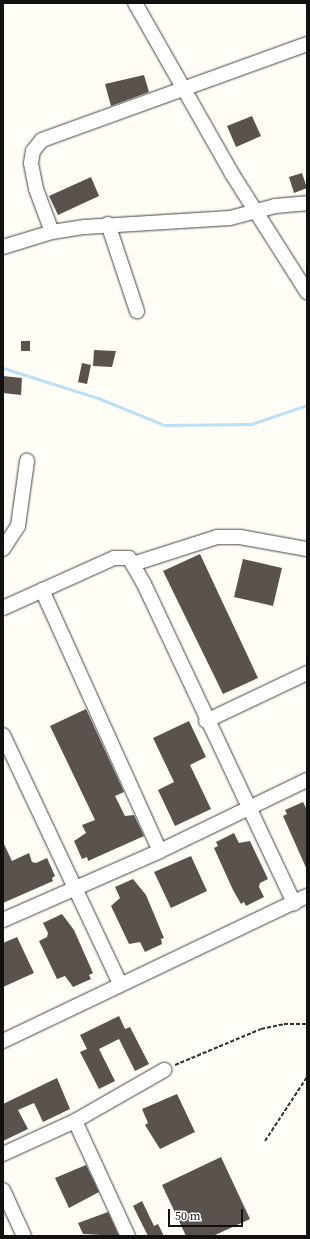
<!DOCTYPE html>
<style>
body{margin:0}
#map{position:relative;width:310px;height:1239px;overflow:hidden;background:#fffdf5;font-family:"Source Serif 4",serif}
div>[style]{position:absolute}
.stream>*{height:3px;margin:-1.5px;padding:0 1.5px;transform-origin:1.5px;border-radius:1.5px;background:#b9e0f7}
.building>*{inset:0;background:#5a524d}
.path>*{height:2px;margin-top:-1px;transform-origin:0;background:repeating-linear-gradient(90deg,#333 0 4px,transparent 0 6px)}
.roads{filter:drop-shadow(0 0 1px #444) drop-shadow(0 0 1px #444)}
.minor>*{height:14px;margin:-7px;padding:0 7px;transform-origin:7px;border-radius:7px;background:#fff}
span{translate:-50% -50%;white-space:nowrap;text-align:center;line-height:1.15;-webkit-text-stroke:4px #fff;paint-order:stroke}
.frame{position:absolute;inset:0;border:4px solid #111;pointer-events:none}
.scale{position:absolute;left:168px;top:1209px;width:75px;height:18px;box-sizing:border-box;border:2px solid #111;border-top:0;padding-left:5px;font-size:12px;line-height:14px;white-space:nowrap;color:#111;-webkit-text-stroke:3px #fff;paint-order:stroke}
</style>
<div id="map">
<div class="stream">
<i style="left:3px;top:368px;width:100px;rotate:17.5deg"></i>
<i style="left:98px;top:398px;width:71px;rotate:22.2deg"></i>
<i style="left:164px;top:425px;width:87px;rotate:-0.7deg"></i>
<i style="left:251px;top:424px;width:59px;rotate:-18.7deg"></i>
</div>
<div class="building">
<i style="clip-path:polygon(144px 75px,149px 92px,111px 106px,105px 84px)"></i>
<i style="clip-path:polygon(252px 116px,261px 136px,236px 147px,227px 126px)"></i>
<i style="clip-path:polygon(302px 173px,307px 188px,294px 193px,289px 177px)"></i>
<i style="clip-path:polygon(91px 177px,99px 196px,58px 215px,49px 196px)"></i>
<i style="clip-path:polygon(21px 341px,30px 341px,30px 351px,21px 351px)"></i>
<i style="clip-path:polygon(94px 350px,116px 351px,112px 367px,93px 366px)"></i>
<i style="clip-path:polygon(82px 363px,91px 365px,87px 384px,78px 382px)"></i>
<i style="clip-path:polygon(3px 376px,22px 378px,21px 395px,3px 393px)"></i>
<i style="clip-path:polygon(200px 554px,258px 678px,223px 694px,163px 571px)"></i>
<i style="clip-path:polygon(243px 559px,282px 568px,273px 606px,234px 597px)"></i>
<i style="clip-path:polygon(86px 709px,124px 792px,115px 796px,125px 816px,134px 815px,144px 836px,88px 861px,87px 857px,82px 859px,74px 841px,86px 833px,82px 825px,95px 820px,50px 726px)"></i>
<i style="clip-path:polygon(189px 721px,206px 757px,190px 765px,211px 809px,175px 826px,158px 790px,174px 782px,153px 738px)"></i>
<i style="clip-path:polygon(303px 802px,307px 810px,307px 870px,283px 816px,287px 814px,285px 810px)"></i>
<i style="clip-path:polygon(234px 833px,239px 843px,250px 841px,268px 879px,260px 883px,259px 887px,264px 897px,246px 906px,244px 902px,241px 904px,233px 890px,214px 848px,218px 846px,216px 842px)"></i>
<i style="clip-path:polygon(3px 842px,12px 861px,29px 853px,32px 862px,36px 863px,47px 858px,55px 876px,52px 878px,53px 881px,3px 903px)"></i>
<i style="clip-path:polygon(191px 856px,207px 891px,171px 908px,154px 872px)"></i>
<i style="clip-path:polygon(133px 879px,146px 895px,164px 938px,161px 939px,162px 944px,145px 952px,140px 942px,129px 944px,111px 906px,120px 898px,115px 887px)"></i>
<i style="clip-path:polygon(62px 914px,74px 930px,93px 973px,89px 975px,91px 979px,73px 987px,65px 976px,57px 979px,39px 941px,47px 937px,48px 933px,43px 923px)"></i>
<i style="clip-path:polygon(17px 937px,34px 973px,3px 987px,3px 943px)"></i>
<i style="clip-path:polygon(119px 1016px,125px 1029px,130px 1027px,149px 1064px,135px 1071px,119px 1039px,99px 1049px,115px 1081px,99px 1089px,80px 1052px,87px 1049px,80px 1035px)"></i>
<i style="clip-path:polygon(57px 1078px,70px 1109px,43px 1122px,34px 1103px,18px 1110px,28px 1129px,3px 1141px,3px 1104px)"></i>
<i style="clip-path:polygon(177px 1094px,195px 1132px,160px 1149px,145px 1125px,148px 1123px,142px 1109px)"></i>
<i style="clip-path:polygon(221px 1157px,250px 1219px,213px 1236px,186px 1236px,162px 1185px)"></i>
<i style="clip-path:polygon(86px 1165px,99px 1192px,69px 1208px,55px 1178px)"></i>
<i style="clip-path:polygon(142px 1201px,154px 1226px,158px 1224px,164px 1236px,148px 1236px,133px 1206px)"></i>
<i style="clip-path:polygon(108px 1212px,119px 1236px,83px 1234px,78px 1223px)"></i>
</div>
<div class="path">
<i style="left:175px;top:1065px;width:93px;rotate:-22.7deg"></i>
<i style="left:261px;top:1029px;width:24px;rotate:-12deg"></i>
<i style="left:284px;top:1024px;width:23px"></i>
<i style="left:265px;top:1141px;width:77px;rotate:-56.7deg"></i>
</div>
<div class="roads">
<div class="minor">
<i style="left:135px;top:3px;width:197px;rotate:60.4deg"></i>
<i style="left:232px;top:174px;width:140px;rotate:57.6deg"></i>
<i style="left:108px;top:224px;width:92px;rotate:71.6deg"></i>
<i style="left:52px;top:232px;width:46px;rotate:-110.4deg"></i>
<i style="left:36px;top:189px;width:26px;rotate:-101deg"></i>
<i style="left:31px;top:163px;width:12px;rotate:-81deg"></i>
<i style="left:33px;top:151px;width:14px;rotate:-51deg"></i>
<i style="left:42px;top:140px;width:282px;rotate:-19.9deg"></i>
<i style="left:3px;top:247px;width:51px;rotate:-17deg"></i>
<i style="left:52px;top:232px;width:33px;rotate:-9deg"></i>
<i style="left:85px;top:227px;width:145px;rotate:-3.6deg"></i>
<i style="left:230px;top:218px;width:47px;rotate:-14.9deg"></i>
<i style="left:275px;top:206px;width:32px;rotate:-5deg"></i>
<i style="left:3px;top:549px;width:27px;rotate:-57deg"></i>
<i style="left:18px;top:526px;width:66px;rotate:-82.1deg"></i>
<i style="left:133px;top:564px;width:88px;rotate:-17.8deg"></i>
<i style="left:217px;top:537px;width:23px"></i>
<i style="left:240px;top:537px;width:68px;rotate:10.2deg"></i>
<i style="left:42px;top:590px;width:286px;rotate:65.7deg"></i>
<i style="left:3px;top:608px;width:122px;rotate:-24.2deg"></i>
<i style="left:114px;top:558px;width:15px"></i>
<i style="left:129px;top:558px;width:30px;rotate:60deg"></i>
<i style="left:144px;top:584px;width:353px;rotate:64.8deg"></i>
<i style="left:206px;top:721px;width:112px;rotate:-25.4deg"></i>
<i style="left:3px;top:735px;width:275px;rotate:64.8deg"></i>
<i style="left:3px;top:920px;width:171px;rotate:-23.7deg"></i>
<i style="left:160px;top:851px;width:163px;rotate:-25.8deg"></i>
<i style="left:3px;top:1041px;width:337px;rotate:-25.5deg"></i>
<i style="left:75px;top:1121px;width:127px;rotate:65.3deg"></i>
<i style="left:3px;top:1154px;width:79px;rotate:-24.6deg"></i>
<i style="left:75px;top:1121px;width:103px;rotate:-29.8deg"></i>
<i style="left:3px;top:1190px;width:51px;rotate:65.5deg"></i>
</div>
</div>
<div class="frame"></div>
<div class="scale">50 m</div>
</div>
